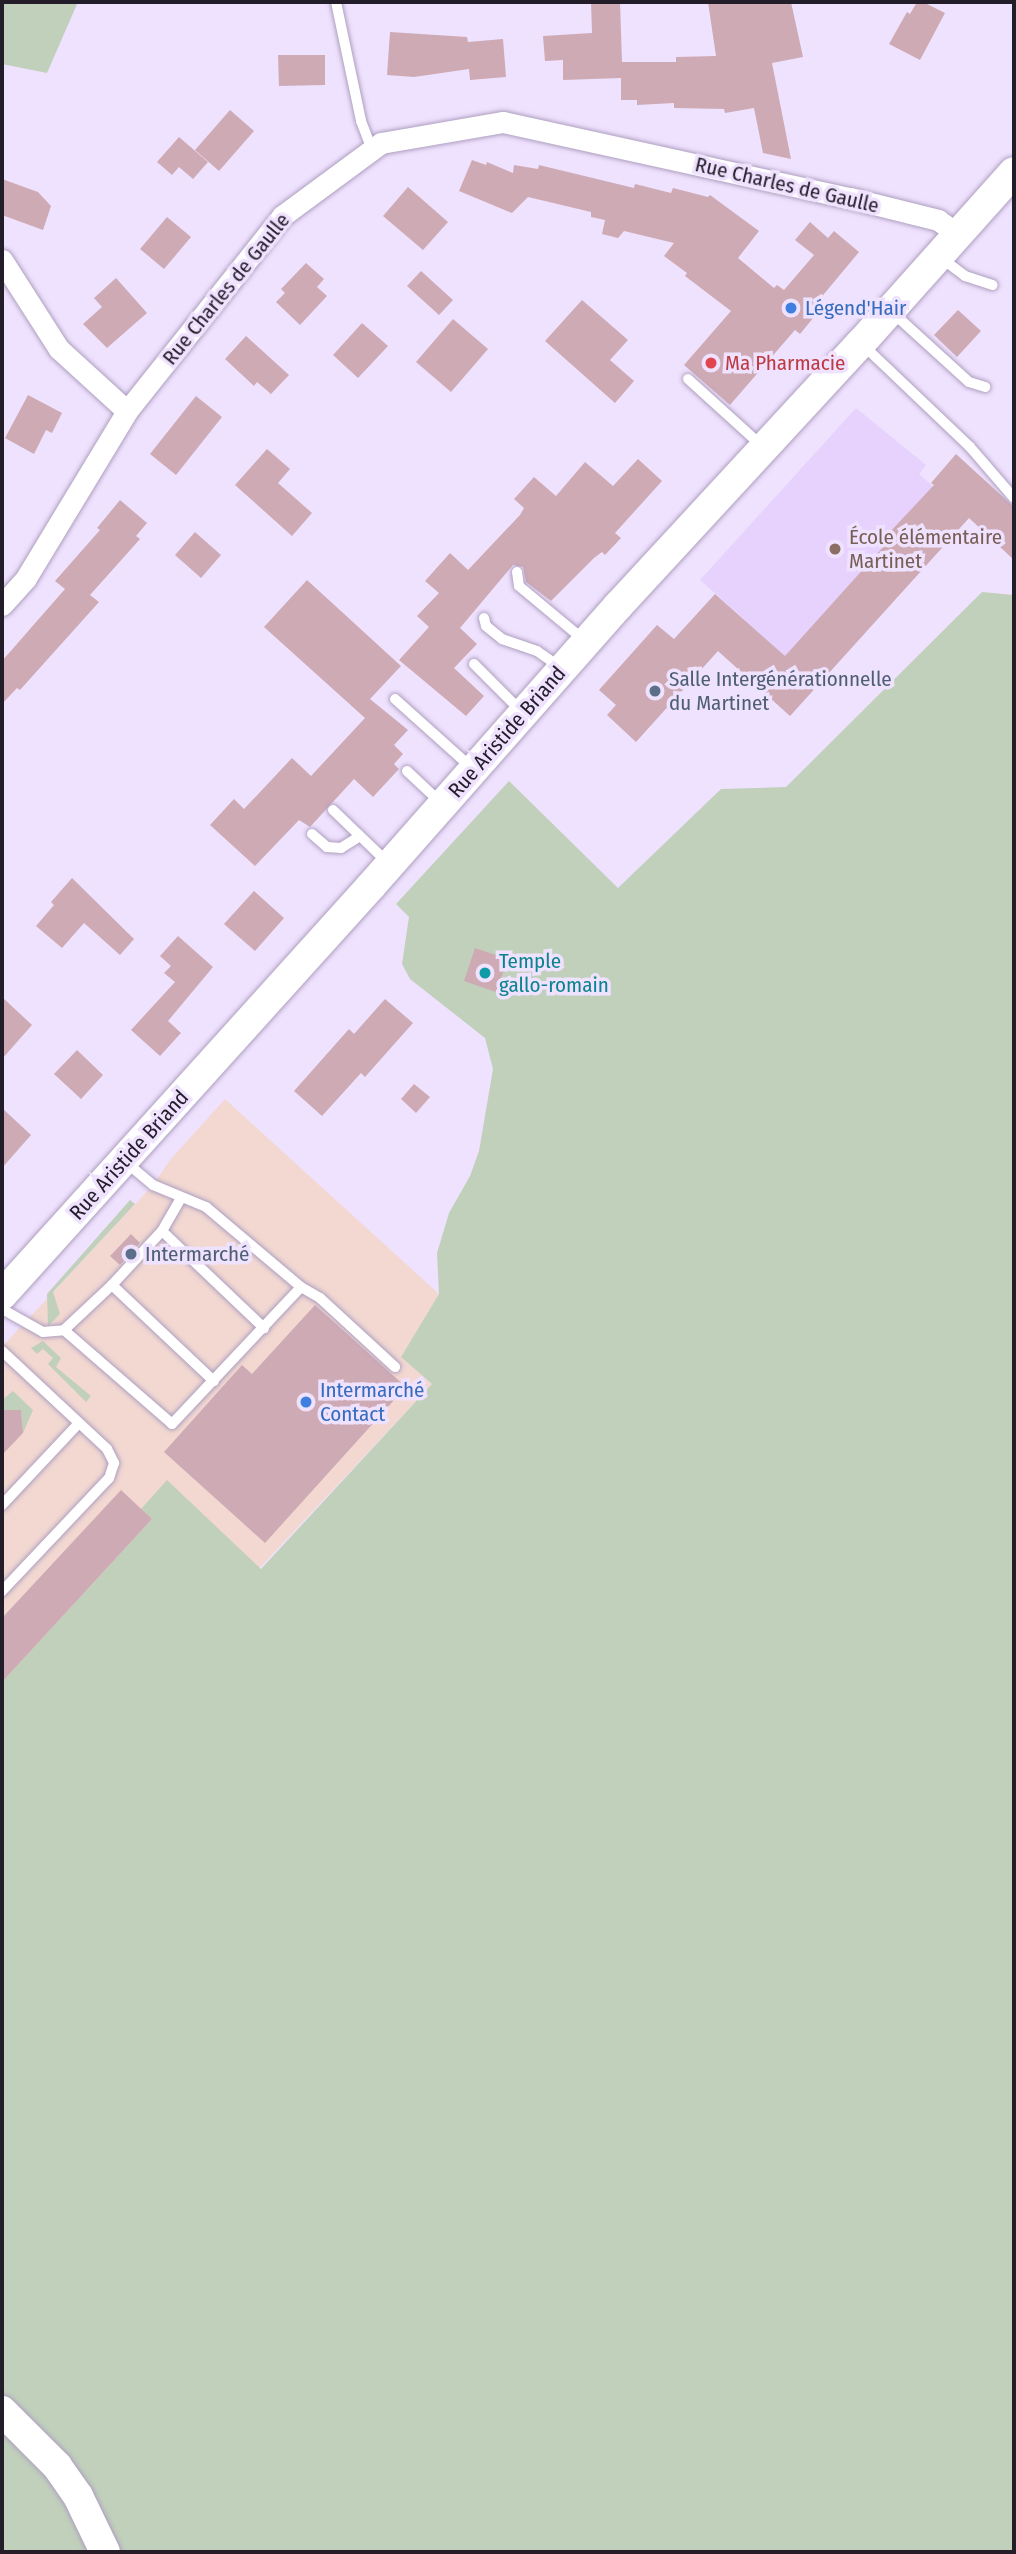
<!DOCTYPE html>
<meta charset="utf-8">
<style>
body{margin:0}
#map{position:relative;width:1016px;height:2554px;overflow:hidden;background:#efe2fe;font-family:"Fira Sans Condensed",sans-serif}
div>[style]{position:absolute}
.commercial>*{inset:0;background:#f2d8d1}
.built>*{inset:0;background:#e6d2fc}
.green>*{inset:0;background:#c0d0bb}
.building>*{inset:0;background:#ceaab5}
.roads{filter:drop-shadow(0 0 2px #ae9fc0) drop-shadow(0 0 2px #ae9fc0)}
.lane>*{height:10px;margin:-5px;padding:0 5px;transform-origin:5px;border-radius:5px;background:#fff}
.street>*{height:21px;margin:-10.5px;padding:0 10.5px;transform-origin:10.5px;border-radius:10.5px;background:#fff}
.secondary>*{height:30px;margin:-15px;padding:0 15px;transform-origin:15px;border-radius:15px;background:#fff}
.dots>*{width:19px;height:19px;translate:-50% -50%;box-sizing:border-box;border:4px solid #efe2fe;border-radius:50%}
span{translate:-50% -50%;white-space:nowrap;text-align:center;line-height:1.15;-webkit-text-stroke:7px #efe2fe;paint-order:stroke}
.street-label{font-size:21px;color:#231d2a}
.shop-label{font-size:21px;color:#366cbe}
.left{translate:0 -50%;text-align:left}
.health-label{font-size:21px;color:#be3a42}
.education-label{font-size:21px;color:#785e54}
.service-label{font-size:21px;color:#4e5e75}
.culture-label{font-size:21px;color:#0d838f}
.frame{position:absolute;inset:0;border:4px solid #231d2a;pointer-events:none}
</style>
<div id="map">
<div class="commercial">
<i style="clip-path:polygon(225px 1099px,439px 1294px,401px 1357px,432px 1384px,2px 1843px,2px 1347px,153px 1185px,170px 1160px)"></i>
</div>
<div class="built">
<i style="clip-path:polygon(856px 408px,926px 465px,919px 474px,969px 518px,790px 716px,718px 651px,745px 620px,700px 580px)"></i>
</div>
<div class="green">
<i style="clip-path:polygon(2px 2px,78px 2px,47px 73px,2px 64px)"></i>
<i style="clip-path:polygon(982px 592px,1014px 595px,1014px 2552px,2px 2552px,2px 2425px,86px 2481px,2px 2401px,2px 1682px,152px 1519px,141px 1509px,167px 1480px,261px 1569px,432px 1384px,401px 1357px,439px 1294px,437px 1253px,449px 1213px,470px 1176px,479px 1151px,493px 1069px,485px 1038px,410px 979px,402px 964px,409px 917px,396px 904px,509px 781px,618px 888px,721px 789px,786px 787px)"></i>
<i style="clip-path:polygon(130px 1200px,135px 1204px,53px 1292px,60px 1314px,48px 1326px,47px 1294px)"></i>
<i style="clip-path:polygon(43px 1341px,61px 1358px,56px 1367px,91px 1396px,86px 1402px,48px 1364px,53px 1358px,43px 1349px,37px 1354px,31px 1348px)"></i>
<i style="clip-path:polygon(13px 1391px,33px 1410px,23px 1433px,21px 1410px,2px 1411px,2px 1400px)"></i>
</div>
<div class="building">
<i style="clip-path:polygon(591px 2px,620px 2px,622px 62px,676px 62px,676px 57px,716px 56px,708px 2px,791px 2px,803px 57px,772px 63px,791px 159px,763px 153px,754px 108px,725px 113px,724px 109px,674px 108px,674px 103px,637px 105px,637px 100px,621px 100px,621px 78px,563px 80px,563px 60px,545px 61px,543px 36px,592px 33px)"></i>
<i style="clip-path:polygon(917px 2px,923px 2px,945px 13px,920px 60px,889px 44px,907px 12px,910px 14px)"></i>
<i style="clip-path:polygon(390px 32px,467px 37px,468px 42px,503px 39px,506px 77px,470px 80px,469px 69px,414px 77px,387px 75px)"></i>
<i style="clip-path:polygon(278px 55px,325px 55px,325px 85px,279px 86px)"></i>
<i style="clip-path:polygon(230px 110px,254px 131px,219px 171px,195px 150px)"></i>
<i style="clip-path:polygon(179px 137px,208px 162px,193px 179px,179px 167px,172px 175px,157px 162px)"></i>
<i style="clip-path:polygon(472px 160px,486px 165px,487px 162px,513px 173px,514px 165px,538px 169px,539px 165px,634px 188px,635px 184px,671px 193px,673px 188px,708px 197px,710px 195px,759px 231px,738px 258px,774px 288px,777px 285px,784px 290px,814px 255px,795px 240px,810px 222px,828px 238px,834px 231px,859px 252px,809px 312px,814px 317px,800px 334px,795px 330px,730px 405px,684px 365px,731px 311px,685px 276px,687px 273px,664px 256px,674px 243px,624px 231px,618px 238px,602px 234px,605px 220px,591px 217px,591px 212px,528px 197px,512px 213px,459px 191px)"></i>
<i style="clip-path:polygon(2px 179px,38px 192px,51px 206px,43px 230px,2px 215px)"></i>
<i style="clip-path:polygon(408px 187px,448px 222px,423px 250px,383px 216px)"></i>
<i style="clip-path:polygon(167px 217px,191px 237px,164px 269px,140px 249px)"></i>
<i style="clip-path:polygon(306px 263px,324px 279px,317px 287px,327px 296px,300px 325px,276px 302px,285px 293px,281px 289px)"></i>
<i style="clip-path:polygon(421px 271px,453px 300px,439px 315px,407px 286px)"></i>
<i style="clip-path:polygon(116px 278px,147px 313px,107px 348px,83px 324px,102px 307px,94px 298px)"></i>
<i style="clip-path:polygon(582px 300px,628px 340px,610px 360px,634px 381px,615px 403px,545px 341px)"></i>
<i style="clip-path:polygon(958px 310px,981px 331px,957px 357px,934px 335px)"></i>
<i style="clip-path:polygon(453px 319px,488px 349px,451px 392px,416px 362px)"></i>
<i style="clip-path:polygon(362px 323px,388px 346px,358px 378px,333px 355px)"></i>
<i style="clip-path:polygon(246px 336px,289px 375px,271px 394px,257px 382px,254px 386px,225px 359px)"></i>
<i style="clip-path:polygon(28px 395px,62px 413px,52px 433px,46px 430px,34px 454px,5px 438px)"></i>
<i style="clip-path:polygon(196px 396px,222px 417px,176px 475px,150px 454px)"></i>
<i style="clip-path:polygon(267px 449px,290px 469px,278px 483px,312px 513px,292px 536px,235px 485px)"></i>
<i style="clip-path:polygon(956px 454px,1014px 507px,1014px 560px,969px 518px,790px 716px,718px 651px,636px 742px,607px 715px,616px 705px,599px 690px,657px 625px,674px 639px,715px 594px,785px 656px,893px 536px,889px 533px,934px 485px,931px 483px)"></i>
<i style="clip-path:polygon(638px 459px,662px 481px,615px 533px,621px 538px,605px 555px,602px 552px,594px 558px,551px 601px,526px 582px,523px 567px,513px 565px,460px 628px,477px 644px,454px 668px,484px 696px,466px 716px,399px 660px,429px 627px,417px 616px,439px 593px,425px 581px,450px 553px,468px 570px,520px 515px,524px 508px,514px 499px,534px 477px,556px 496px,585px 462px,613px 486px)"></i>
<i style="clip-path:polygon(120px 500px,147px 523px,136px 536px,140px 539px,90px 595px,99px 602px,20px 690px,17px 688px,2px 704px,2px 661px,65px 589px,55px 581px,100px 530px,97px 528px)"></i>
<i style="clip-path:polygon(195px 532px,221px 555px,201px 578px,175px 555px)"></i>
<i style="clip-path:polygon(307px 580px,401px 666px,370px 699px,408px 730px,394px 745px,403px 754px,394px 764px,399px 769px,373px 797px,354px 779px,310px 827px,299px 820px,255px 866px,210px 825px,234px 799px,244px 809px,292px 758px,311px 776px,365px 718px,264px 627px)"></i>
<i style="clip-path:polygon(72px 878px,134px 939px,120px 955px,84px 923px,62px 948px,36px 926px,54px 905px,51px 902px)"></i>
<i style="clip-path:polygon(254px 891px,284px 918px,255px 951px,224px 924px)"></i>
<i style="clip-path:polygon(178px 936px,213px 967px,168px 1021px,181px 1033px,160px 1056px,131px 1030px,175px 982px,164px 973px,171px 966px,160px 956px)"></i>
<i style="clip-path:polygon(475px 948px,508px 959px,496px 992px,464px 981px)"></i>
<i style="clip-path:polygon(2px 997px,32px 1025px,2px 1059px)"></i>
<i style="clip-path:polygon(385px 999px,413px 1023px,365px 1077px,361px 1073px,322px 1116px,294px 1091px,349px 1029px,354px 1034px)"></i>
<i style="clip-path:polygon(77px 1050px,103px 1075px,81px 1099px,54px 1074px)"></i>
<i style="clip-path:polygon(414px 1084px,430px 1097px,416px 1113px,401px 1099px)"></i>
<i style="clip-path:polygon(2px 1108px,31px 1135px,2px 1168px)"></i>
<i style="clip-path:polygon(131px 1234px,140px 1243px,120px 1265px,110px 1256px)"></i>
<i style="clip-path:polygon(315px 1305px,406px 1387px,265px 1543px,164px 1452px,242px 1365px,252px 1374px)"></i>
<i style="clip-path:polygon(2px 1410px,21px 1410px,23px 1433px,2px 1455px)"></i>
<i style="clip-path:polygon(121px 1490px,152px 1519px,2px 1682px,2px 1618px)"></i>
</div>
<div class="roads">
<div class="lane">
<i style="left:336px;top:2px;width:122px;rotate:78.1deg"></i>
<i style="left:361px;top:121px;width:31px;rotate:69deg"></i>
<i style="left:940px;top:257px;width:31px;rotate:37deg"></i>
<i style="left:965px;top:276px;width:29px;rotate:18deg"></i>
<i style="left:892px;top:312px;width:104px;rotate:42.3deg"></i>
<i style="left:969px;top:382px;width:17px;rotate:17deg"></i>
<i style="left:863px;top:345px;width:148px;rotate:43.6deg"></i>
<i style="left:970px;top:447px;width:67px;rotate:49.2deg"></i>
<i style="left:688px;top:379px;width:100px;rotate:42.2deg"></i>
<i style="left:517px;top:572px;width:14px;rotate:82deg"></i>
<i style="left:519px;top:586px;width:85px;rotate:39.7deg"></i>
<i style="left:484px;top:618px;width:8px;rotate:76deg"></i>
<i style="left:486px;top:626px;width:21px;rotate:39deg"></i>
<i style="left:502px;top:639px;width:37px;rotate:19deg"></i>
<i style="left:537px;top:651px;width:28px;rotate:35deg"></i>
<i style="left:474px;top:664px;width:66px;rotate:45deg"></i>
<i style="left:395px;top:699px;width:103px;rotate:41.9deg"></i>
<i style="left:407px;top:771px;width:47px;rotate:43.3deg"></i>
<i style="left:333px;top:810px;width:76px;rotate:43.9deg"></i>
<i style="left:312px;top:834px;width:20px;rotate:41deg"></i>
<i style="left:327px;top:847px;width:14px;rotate:4deg"></i>
<i style="left:341px;top:848px;width:22px;rotate:-32deg"></i>
<i style="left:162px;top:1231px;width:141px;rotate:43.6deg"></i>
<i style="left:112px;top:1285px;width:140px;rotate:43.3deg"></i>
<i style="left:301px;top:1287px;width:22px;rotate:30deg"></i>
<i style="left:320px;top:1298px;width:102px;rotate:42.6deg"></i>
<i style="left:2px;top:1309px;width:47px;rotate:29.3deg"></i>
<i style="left:43px;top:1332px;width:21px;rotate:-5deg"></i>
<i style="left:64px;top:1330px;width:143px;rotate:41deg"></i>
<i style="left:172px;top:1424px;width:188px;rotate:-46.7deg"></i>
<i style="left:301px;top:1287px;width:124px;rotate:-139.9deg"></i>
<i style="left:206px;top:1207px;width:57px;rotate:-157.5deg"></i>
<i style="left:153px;top:1185px;width:35px;rotate:-140deg"></i>
<i style="left:64px;top:1330px;width:66px;rotate:-43.2deg"></i>
<i style="left:112px;top:1285px;width:74px;rotate:-47.2deg"></i>
<i style="left:162px;top:1231px;width:38px;rotate:-60deg"></i>
<i style="left:2px;top:1351px;width:144px;rotate:43deg"></i>
<i style="left:107px;top:1449px;width:16px;rotate:63deg"></i>
<i style="left:114px;top:1463px;width:16px;rotate:108deg"></i>
<i style="left:109px;top:1478px;width:156px;rotate:133.4deg"></i>
<i style="left:2px;top:1505px;width:112px;rotate:-46.8deg"></i>
</div>
<div class="street">
<i style="left:2px;top:260px;width:106px;rotate:57.4deg"></i>
<i style="left:59px;top:349px;width:92px;rotate:42.4deg"></i>
<i style="left:2px;top:605px;width:36px;rotate:-48deg"></i>
<i style="left:26px;top:578px;width:195px;rotate:-58.8deg"></i>
<i style="left:127px;top:411px;width:249px;rotate:-51.5deg"></i>
<i style="left:282px;top:216px;width:123px;rotate:-36.4deg"></i>
<i style="left:381px;top:143px;width:124px;rotate:-9.8deg"></i>
<i style="left:503px;top:122px;width:355px;rotate:12.4deg"></i>
<i style="left:850px;top:198px;width:91px;rotate:14deg"></i>
<i style="left:938px;top:220px;width:24px;rotate:36deg"></i>
</div>
<div class="secondary">
<i style="left:2px;top:1295px;width:551px;rotate:-47.94deg"></i>
<i style="left:371px;top:886px;width:373px;rotate:-48.6deg"></i>
<i style="left:618px;top:606px;width:358px;rotate:-47.3deg"></i>
<i style="left:861px;top:343px;width:229px;rotate:-48.2deg"></i>
<i style="left:2px;top:2411px;width:78px;rotate:45deg"></i>
<i style="left:57px;top:2466px;width:37px;rotate:55deg"></i>
<i style="left:78px;top:2496px;width:62px;rotate:64.3deg"></i>
</div>
</div>
<div class="dots">
<i style="left:791px;top:308px;background:#3f7fe0"></i>
<i style="left:711px;top:363px;background:#e0444e"></i>
<i style="left:835px;top:549px;background:#8d6e63"></i>
<i style="left:655px;top:691px;background:#5c6f8a"></i>
<i style="left:485px;top:973px;background:#0f9aa8"></i>
<i style="left:131px;top:1254px;background:#5c6f8a"></i>
<i style="left:306px;top:1402px;background:#3f7fe0"></i>
</div>
<div class="street-label">
<span style="left:787px;top:185px;rotate:13deg">Rue Charles de Gaulle</span>
<span style="left:226px;top:289px;rotate:-51deg">Rue Charles de Gaulle</span>
<span style="left:507px;top:732px;rotate:-49deg">Rue Aristide Briand</span>
<span style="left:129px;top:1155px;rotate:-48deg">Rue Aristide Briand</span>
</div>
<div class="shop-label">
<span class="left" style="left:805px;top:308px">Légend'Hair</span>
<span class="left" style="left:320px;top:1402px">Intermarché<br>Contact</span>
</div>
<div class="health-label">
<span class="left" style="left:725px;top:363px">Ma Pharmacie</span>
</div>
<div class="education-label">
<span class="left" style="left:849px;top:549px">École élémentaire<br>Martinet</span>
</div>
<div class="service-label">
<span class="left" style="left:669px;top:691px">Salle Intergénérationnelle<br>du Martinet</span>
<span class="left" style="left:145px;top:1254px">Intermarché</span>
</div>
<div class="culture-label">
<span class="left" style="left:499px;top:973px">Temple<br>gallo-romain</span>
</div>
<div class="frame"></div>
</div>
